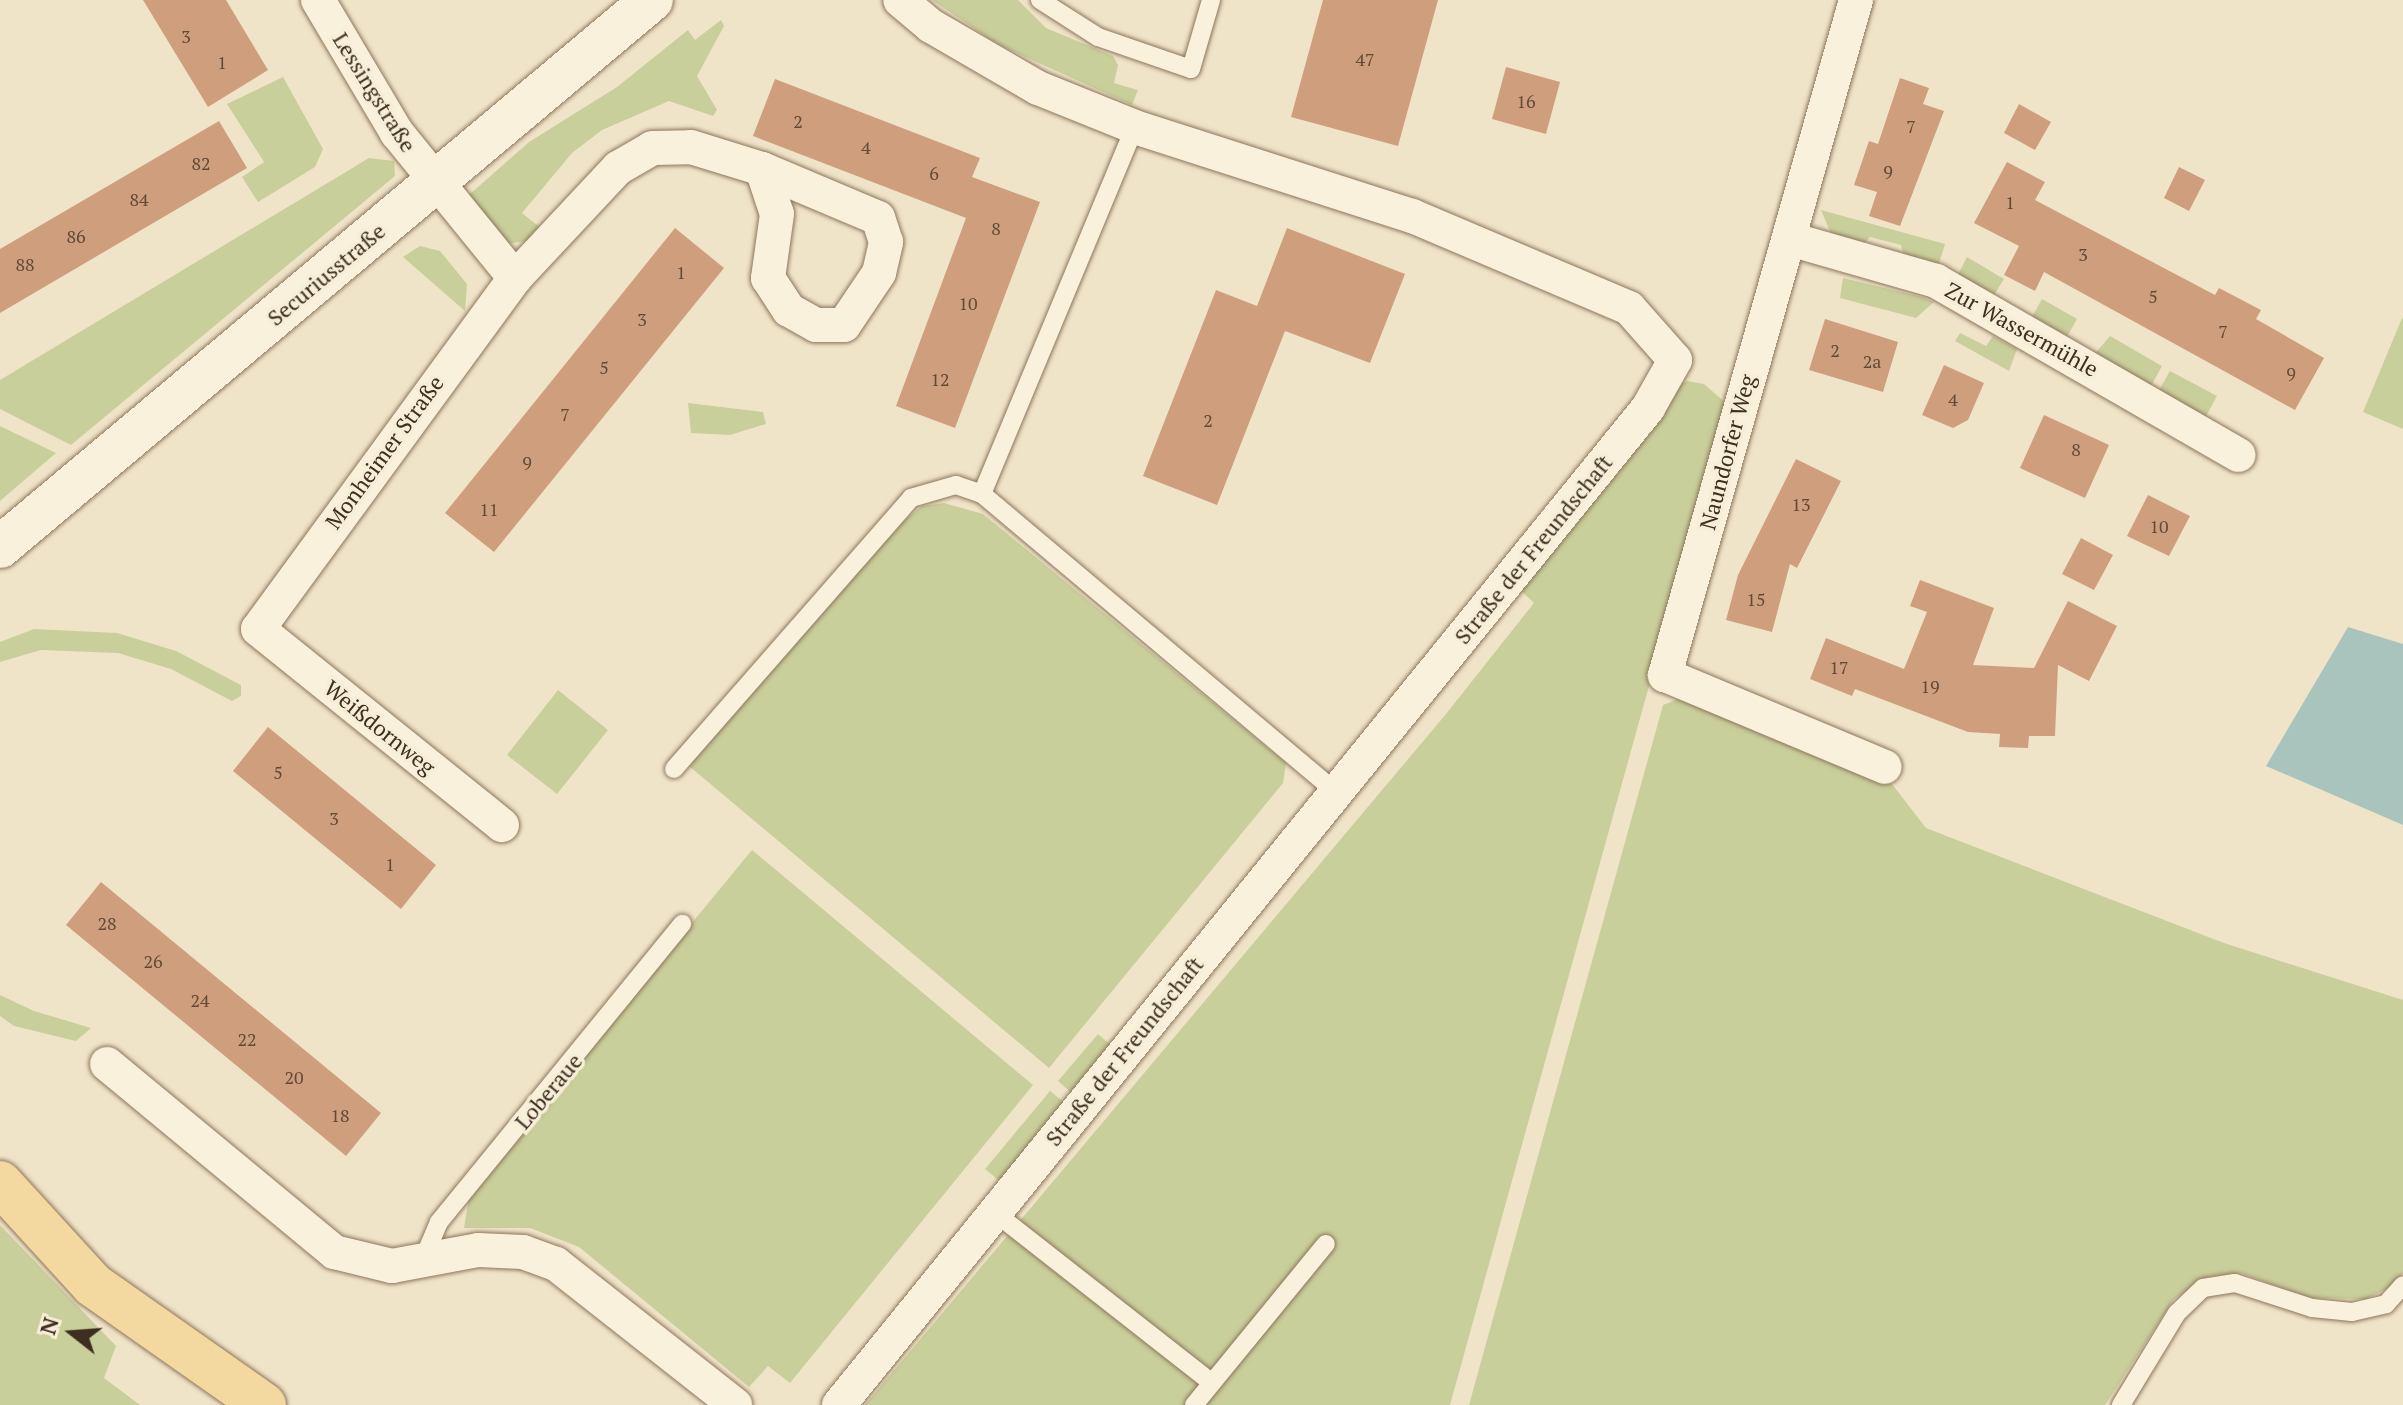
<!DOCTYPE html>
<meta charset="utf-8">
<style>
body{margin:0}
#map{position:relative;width:2403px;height:1405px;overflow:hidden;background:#f0e4c8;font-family:"PT Serif",serif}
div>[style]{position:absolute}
.green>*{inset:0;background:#c9cf9b}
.water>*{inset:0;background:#a9c4bc}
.building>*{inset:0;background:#cf9f7d}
.roads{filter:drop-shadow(0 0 2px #8d765c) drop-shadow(0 0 2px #8d765c)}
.service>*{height:18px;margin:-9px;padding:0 9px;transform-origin:9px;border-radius:9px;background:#faf1dc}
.minor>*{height:34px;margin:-17px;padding:0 17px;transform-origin:17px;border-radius:17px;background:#faf1dc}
.tertiary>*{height:42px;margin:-21px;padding:0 21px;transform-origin:21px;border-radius:21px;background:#faf1dc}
.primary>*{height:44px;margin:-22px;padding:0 22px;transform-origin:22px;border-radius:22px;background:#f3d9a0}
span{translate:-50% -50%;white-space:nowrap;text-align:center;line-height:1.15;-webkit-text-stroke:7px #f7eed8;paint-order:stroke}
.number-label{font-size:18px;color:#624a37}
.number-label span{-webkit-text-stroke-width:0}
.street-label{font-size:22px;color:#3d2e20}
.north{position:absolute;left:32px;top:1293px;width:80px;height:80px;-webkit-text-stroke:6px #f7eed8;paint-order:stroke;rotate:287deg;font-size:22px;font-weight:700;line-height:32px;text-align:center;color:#3d2e20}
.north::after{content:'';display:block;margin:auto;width:28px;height:36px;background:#3d2e20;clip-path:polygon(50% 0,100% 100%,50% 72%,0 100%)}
</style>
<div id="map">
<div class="green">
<i style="clip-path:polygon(932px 0,1018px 0,1046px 28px,1113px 56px,1118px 65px,1114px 83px,1138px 90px,1132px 105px,999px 45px)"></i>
<i style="clip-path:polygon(721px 20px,724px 26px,697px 76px,717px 110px,713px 116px,669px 101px,602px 130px,572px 153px,522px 213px,542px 229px,534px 240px,504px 244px,469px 195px,529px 142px,617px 87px,688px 30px,695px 40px)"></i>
<i style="clip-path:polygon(283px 77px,323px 149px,315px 167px,258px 202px,242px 177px,264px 162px,227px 104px)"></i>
<i style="clip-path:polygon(369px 158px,394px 161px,395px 176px,71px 445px,0 409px,0 380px)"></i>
<i style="clip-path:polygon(1821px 210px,1945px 244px,1937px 270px,1905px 261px,1901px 245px,1870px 237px,1859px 250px,1832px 236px)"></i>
<i style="clip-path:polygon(420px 246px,440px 251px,467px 284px,465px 311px,403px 257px)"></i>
<i style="clip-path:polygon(1967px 257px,2004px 279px,1991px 300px,1955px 280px)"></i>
<i style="clip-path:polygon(1843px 278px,1922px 297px,1934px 302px,1916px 318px,1840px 298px)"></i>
<i style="clip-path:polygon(2042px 299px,2077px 319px,2064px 342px,2029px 322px)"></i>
<i style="clip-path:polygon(2402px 318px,2403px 319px,2403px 429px,2363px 412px)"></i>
<i style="clip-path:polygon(1960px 333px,1986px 346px,1993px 336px,2017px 349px,2009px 371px,1955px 341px)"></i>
<i style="clip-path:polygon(2110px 336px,2162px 366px,2150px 388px,2092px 357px)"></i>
<i style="clip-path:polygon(2170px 371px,2217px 396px,2205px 418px,2158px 392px)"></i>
<i style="clip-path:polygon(1687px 381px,1704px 384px,1727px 404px,1450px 1405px,865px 1405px,1446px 714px,1534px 603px,1517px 587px,1673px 388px)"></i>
<i style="clip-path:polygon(688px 403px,763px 412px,766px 424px,730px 435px,691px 433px)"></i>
<i style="clip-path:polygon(0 426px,56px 453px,0 501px)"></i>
<i style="clip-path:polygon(944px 503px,983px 514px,1286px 763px,1283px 783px,1049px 1068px,689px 766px,894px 529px,922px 506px)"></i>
<i style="clip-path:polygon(34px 629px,117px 633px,176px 651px,241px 685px,241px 696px,232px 701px,171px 669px,118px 653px,41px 650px,0 662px,0 642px)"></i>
<i style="clip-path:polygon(558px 690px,608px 730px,557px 794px,507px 755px)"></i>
<i style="clip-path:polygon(1678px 699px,1892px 784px,1926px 828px,2224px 943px,2403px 1000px,2403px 1273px,2391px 1287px,2365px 1299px,2310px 1298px,2241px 1273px,2209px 1277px,2174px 1299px,2105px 1405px,1469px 1405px,1663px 705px)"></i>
<i style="clip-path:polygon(752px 850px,1033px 1085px,790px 1383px,768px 1366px,749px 1387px,579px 1247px,530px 1228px,464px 1228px,470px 1192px)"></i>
<i style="clip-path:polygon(0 995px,34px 1011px,91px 1028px,76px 1041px,14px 1026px,0 1016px)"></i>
<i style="clip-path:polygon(1098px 1034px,1112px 1046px,1073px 1094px,1058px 1081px)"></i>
<i style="clip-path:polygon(1050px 1091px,1066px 1104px,1001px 1182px,985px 1169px)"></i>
<i style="clip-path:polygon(0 1225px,116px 1346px,104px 1378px,140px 1405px,0 1405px)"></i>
</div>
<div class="water">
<i style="clip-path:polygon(2348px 627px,2403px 644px,2403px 825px,2266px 766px)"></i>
</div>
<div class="building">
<i style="clip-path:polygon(143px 0,226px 0,268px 70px,208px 107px)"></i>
<i style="clip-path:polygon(1323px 0,1438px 0,1398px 146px,1291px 117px)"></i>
<i style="clip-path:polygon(1506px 67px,1560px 82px,1546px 134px,1492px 119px)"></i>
<i style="clip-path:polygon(1900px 78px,1929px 88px,1923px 104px,1944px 111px,1900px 226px,1869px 216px,1877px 192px,1854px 185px,1869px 141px,1878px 144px)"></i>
<i style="clip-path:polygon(775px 79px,980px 158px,972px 177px,1040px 202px,955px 428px,896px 406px,966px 218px,753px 136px)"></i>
<i style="clip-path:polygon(2019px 104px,2051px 122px,2035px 150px,2004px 133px)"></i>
<i style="clip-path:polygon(219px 121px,247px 168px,0 313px,0 249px)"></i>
<i style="clip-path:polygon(2007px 162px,2045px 182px,2035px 200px,2215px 295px,2219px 288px,2261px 310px,2256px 319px,2324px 358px,2295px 410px,2044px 272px,2035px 291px,2004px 275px,2019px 246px,1974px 223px)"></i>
<i style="clip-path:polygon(2179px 167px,2205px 180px,2189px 211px,2164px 198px)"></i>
<i style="clip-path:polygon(675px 228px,724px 268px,494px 552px,445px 513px)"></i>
<i style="clip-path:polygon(1287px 228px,1405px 274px,1370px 363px,1285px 331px,1217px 505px,1143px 476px,1216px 290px,1257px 306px)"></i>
<i style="clip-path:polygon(1825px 319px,1898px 342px,1883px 392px,1809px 370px)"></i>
<i style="clip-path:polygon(1944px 365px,1984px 383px,1968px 420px,1953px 428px,1922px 415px)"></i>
<i style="clip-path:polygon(2044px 415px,2109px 445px,2085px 498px,2020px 468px)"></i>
<i style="clip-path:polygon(1796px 459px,1841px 481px,1797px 568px,1790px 564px,1772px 632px,1726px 620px,1738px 575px)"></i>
<i style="clip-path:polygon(2148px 495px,2190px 516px,2169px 556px,2127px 536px)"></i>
<i style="clip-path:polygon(2081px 538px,2113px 555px,2094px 590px,2062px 574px)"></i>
<i style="clip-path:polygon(1920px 580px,1994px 608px,1973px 665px,2034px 668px,2068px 601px,2117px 626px,2089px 681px,2058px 665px,2055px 736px,2029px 736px,2028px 748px,1999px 747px,2000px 734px,1968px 732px,1855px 689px,1852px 696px,1810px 679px,1826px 638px,1904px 669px,1927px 612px,1910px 606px)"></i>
<i style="clip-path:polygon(268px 727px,436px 865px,401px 909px,233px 771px)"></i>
<i style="clip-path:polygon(101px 882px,381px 1113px,346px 1156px,66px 925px)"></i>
</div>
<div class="roads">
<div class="service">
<i style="left:1040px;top:0;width:69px;rotate:32.5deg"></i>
<i style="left:1098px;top:37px;width:98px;rotate:19deg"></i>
<i style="left:1191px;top:69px;width:72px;rotate:-73.8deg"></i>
<i style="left:982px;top:494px;width:398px;rotate:-67.4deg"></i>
<i style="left:674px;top:769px;width:360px;rotate:-48.8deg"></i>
<i style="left:911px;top:498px;width:47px;rotate:-16.1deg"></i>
<i style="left:956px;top:485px;width:28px;rotate:19deg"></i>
<i style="left:982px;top:494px;width:461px;rotate:40.1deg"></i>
<i style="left:994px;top:1212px;width:277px;rotate:38.1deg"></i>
<i style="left:422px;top:1262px;width:43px;rotate:-67deg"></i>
<i style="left:439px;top:1222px;width:385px;rotate:-50.8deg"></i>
<i style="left:1194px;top:1405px;width:208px;rotate:-50.7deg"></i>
<i style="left:2121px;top:1405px;width:108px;rotate:-58.7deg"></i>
<i style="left:2177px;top:1313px;width:36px;rotate:-44deg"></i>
<i style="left:2203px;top:1288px;width:32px;rotate:-9deg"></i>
<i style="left:2235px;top:1283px;width:81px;rotate:18deg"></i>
<i style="left:2312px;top:1308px;width:40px;rotate:5.7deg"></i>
<i style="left:2352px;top:1312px;width:35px;rotate:-13deg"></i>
<i style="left:2386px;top:1304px;width:25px;rotate:-48deg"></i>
</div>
<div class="minor">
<i style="left:318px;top:0;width:155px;rotate:59.3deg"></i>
<i style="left:397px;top:133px;width:187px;rotate:50.9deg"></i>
<i style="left:515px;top:278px;width:435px;rotate:126.2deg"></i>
<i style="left:258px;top:629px;width:313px;rotate:38.8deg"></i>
<i style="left:1856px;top:0;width:702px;rotate:105.8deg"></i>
<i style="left:1665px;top:675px;width:238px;rotate:22.7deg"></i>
<i style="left:1790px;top:239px;width:152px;rotate:16deg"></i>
<i style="left:1936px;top:281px;width:349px;rotate:29.9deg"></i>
<i style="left:515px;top:278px;width:151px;rotate:-46.9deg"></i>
<i style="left:618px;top:168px;width:39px;rotate:-30deg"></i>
<i style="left:652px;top:148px;width:39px;rotate:-1deg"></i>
<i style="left:691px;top:147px;width:74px;rotate:17.2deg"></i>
<i style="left:762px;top:169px;width:47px;rotate:71.6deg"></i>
<i style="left:777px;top:214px;width:65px;rotate:98deg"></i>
<i style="left:768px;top:278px;width:38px;rotate:57deg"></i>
<i style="left:789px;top:310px;width:31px;rotate:29deg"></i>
<i style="left:816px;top:325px;width:28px"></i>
<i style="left:844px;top:325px;width:63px;rotate:-56.1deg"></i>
<i style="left:879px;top:273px;width:32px;rotate:-77deg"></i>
<i style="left:886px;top:242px;width:25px;rotate:-108deg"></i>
<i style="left:878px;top:218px;width:126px;rotate:-157.1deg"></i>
<i style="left:107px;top:1064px;width:295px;rotate:39.6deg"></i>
<i style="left:334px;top:1252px;width:60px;rotate:13.6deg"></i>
<i style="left:392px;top:1266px;width:87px;rotate:-10.5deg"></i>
<i style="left:478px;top:1250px;width:45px;rotate:2.5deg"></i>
<i style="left:523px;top:1252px;width:35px;rotate:20deg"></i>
<i style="left:556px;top:1264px;width:228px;rotate:38.2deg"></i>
<i style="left:839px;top:1405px;width:1284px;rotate:-50.94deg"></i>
<i style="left:1648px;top:408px;width:55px;rotate:-60.6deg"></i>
<i style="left:1675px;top:360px;width:69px;rotate:-131.5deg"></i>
<i style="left:1629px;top:308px;width:236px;rotate:-157deg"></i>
<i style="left:1412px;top:216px;width:291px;rotate:-162.2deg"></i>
<i style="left:1135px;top:127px;width:105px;rotate:-158.1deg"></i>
<i style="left:1038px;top:88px;width:124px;rotate:-149.9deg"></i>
<i style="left:931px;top:26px;width:40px;rotate:-140deg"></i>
</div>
<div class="tertiary">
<i style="left:0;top:547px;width:851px;rotate:-40deg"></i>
</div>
<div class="primary">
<i style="left:0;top:1183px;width:138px;rotate:47.6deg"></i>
<i style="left:93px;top:1285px;width:209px;rotate:35.1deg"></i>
</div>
</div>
<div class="number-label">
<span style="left:186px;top:36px">3</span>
<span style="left:1365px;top:59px">47</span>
<span style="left:222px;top:62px">1</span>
<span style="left:1526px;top:101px">16</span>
<span style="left:798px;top:121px">2</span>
<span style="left:1911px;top:126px">7</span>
<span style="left:866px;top:147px">4</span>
<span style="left:201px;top:163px">82</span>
<span style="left:1888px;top:171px">9</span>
<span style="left:934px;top:173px">6</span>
<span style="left:139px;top:199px">84</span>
<span style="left:2010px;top:202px">1</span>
<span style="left:996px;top:228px">8</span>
<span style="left:76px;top:236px">86</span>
<span style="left:2083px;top:254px">3</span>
<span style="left:25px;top:264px">88</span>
<span style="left:681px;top:272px">1</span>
<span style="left:2153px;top:296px">5</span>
<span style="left:968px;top:303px">10</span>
<span style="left:642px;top:319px">3</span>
<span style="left:2223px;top:331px">7</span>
<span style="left:1835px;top:350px">2</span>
<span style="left:1872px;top:361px">2a</span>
<span style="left:604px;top:367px">5</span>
<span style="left:2291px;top:373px">9</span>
<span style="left:940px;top:379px">12</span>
<span style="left:1953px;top:399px">4</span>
<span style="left:565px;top:414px">7</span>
<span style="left:1208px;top:420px">2</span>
<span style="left:2076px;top:449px">8</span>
<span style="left:527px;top:462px">9</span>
<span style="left:1801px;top:504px">13</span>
<span style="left:489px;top:509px">11</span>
<span style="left:2159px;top:526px">10</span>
<span style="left:1756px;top:599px">15</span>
<span style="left:1839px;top:667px">17</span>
<span style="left:1930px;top:686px">19</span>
<span style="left:278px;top:772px">5</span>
<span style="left:334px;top:818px">3</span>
<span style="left:390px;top:864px">1</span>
<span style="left:107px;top:923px">28</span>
<span style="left:153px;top:961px">26</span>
<span style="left:200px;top:1000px">24</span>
<span style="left:247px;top:1039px">22</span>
<span style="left:294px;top:1077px">20</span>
<span style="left:340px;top:1115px">18</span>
</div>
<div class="street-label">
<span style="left:375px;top:92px;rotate:58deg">Lessingstraße</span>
<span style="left:326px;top:274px;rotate:-40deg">Securiusstraße</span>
<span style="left:2022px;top:329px;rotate:29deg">Zur Wassermühle</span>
<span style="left:384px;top:452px;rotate:-54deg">Monheimer Straße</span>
<span style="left:1727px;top:452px;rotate:-75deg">Naundorfer Weg</span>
<span style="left:1533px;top:549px;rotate:-51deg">Straße der Freundschaft</span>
<span style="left:380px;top:727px;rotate:39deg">Weißdornweg</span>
<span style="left:1124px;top:1051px;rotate:-51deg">Straße der Freundschaft</span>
<span style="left:548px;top:1091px;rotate:-50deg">Loberaue</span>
</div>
<div class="north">N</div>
</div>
